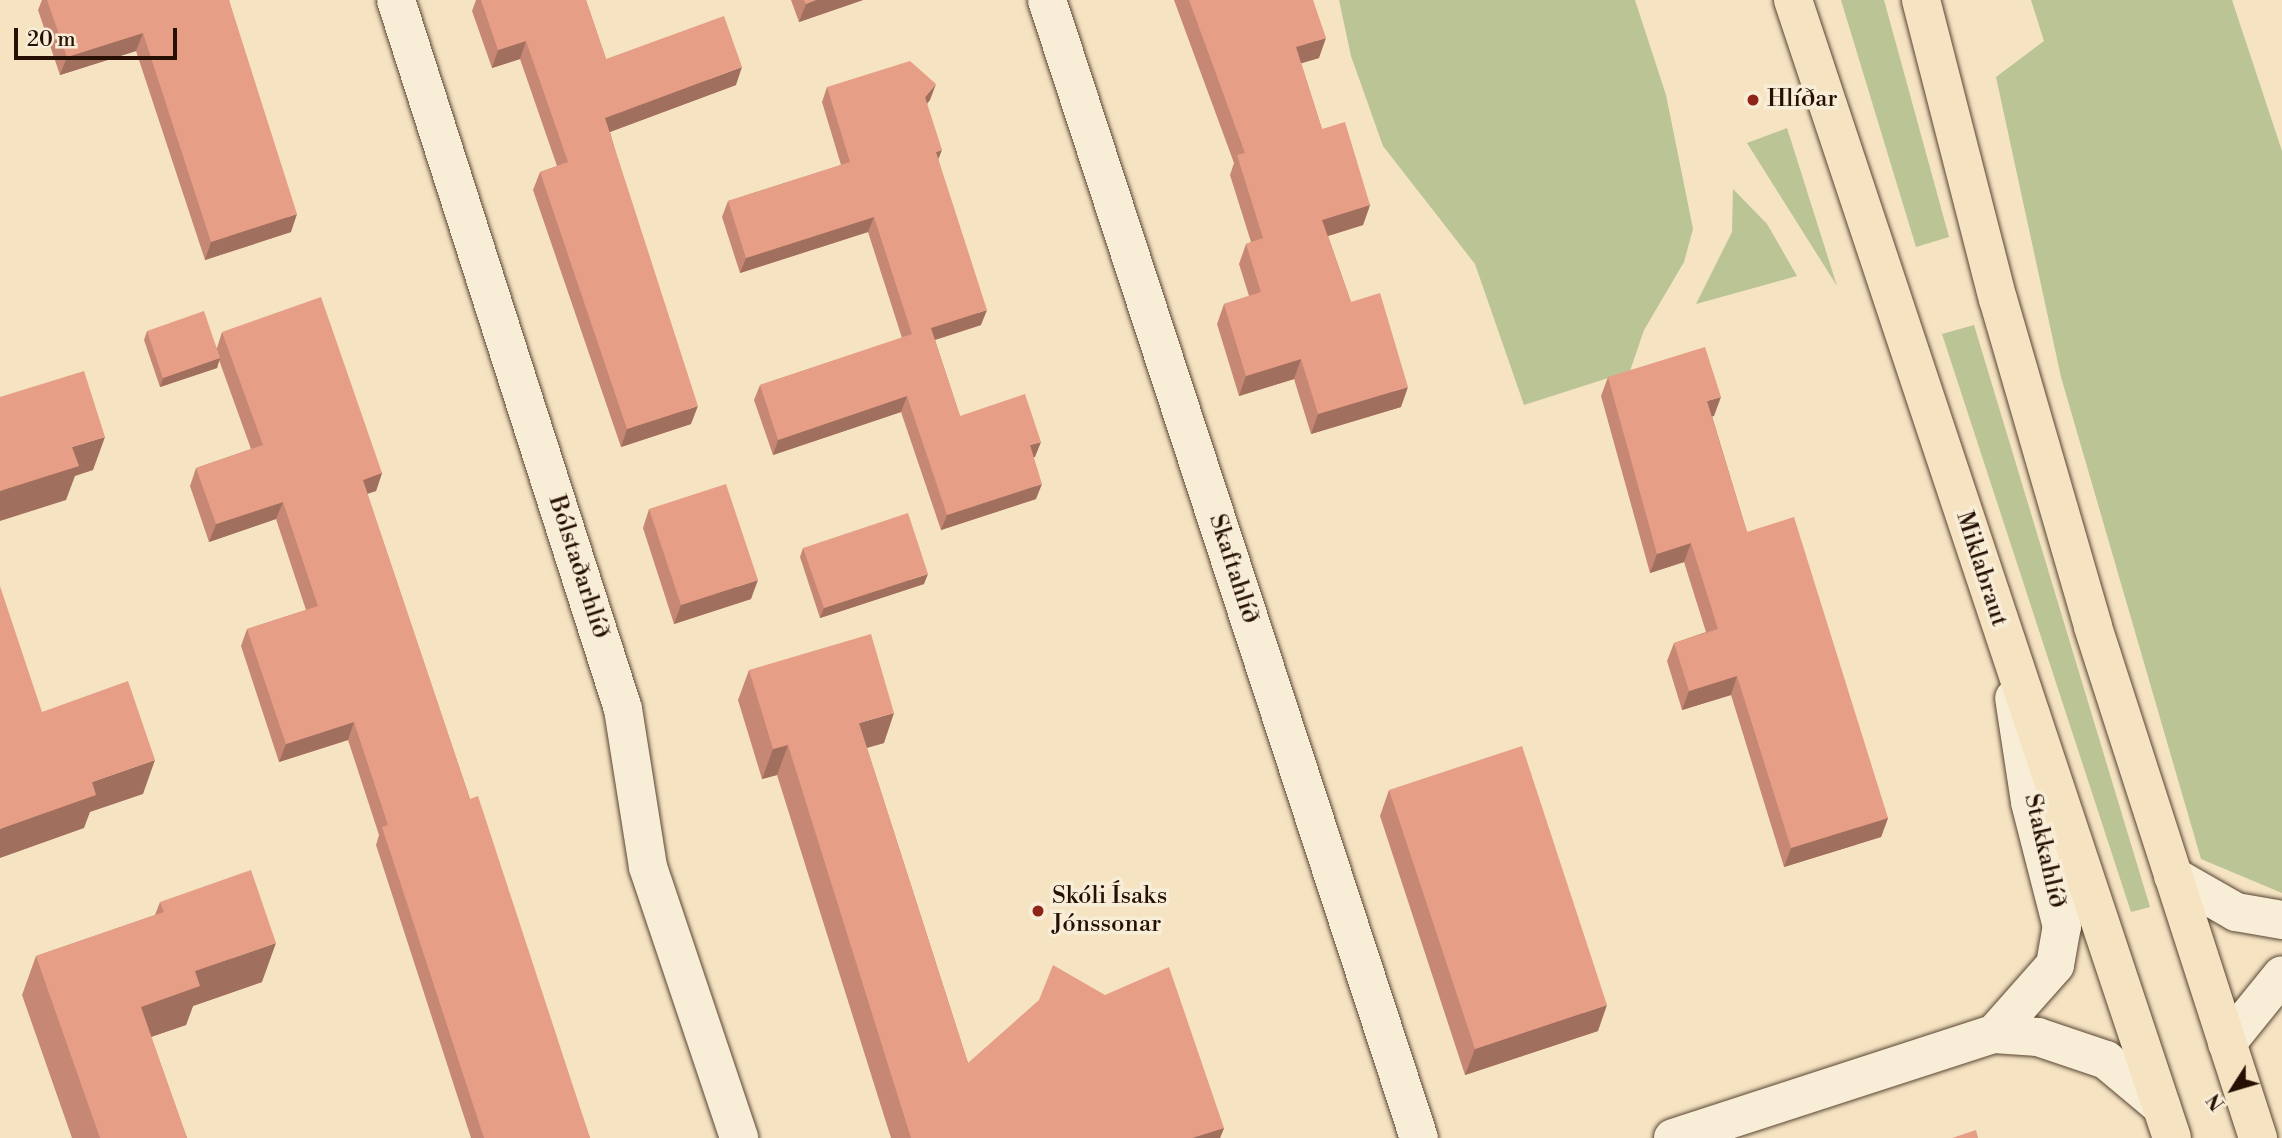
<!DOCTYPE html>
<meta charset="utf-8">
<style>
body{margin:0}
#map{position:relative;width:2282px;height:1138px;overflow:hidden;background:#f5e3c2;font-family:"Libre Bodoni",serif}
div>[style]{position:absolute}
.green>*{inset:0;background:#bac495}
.roads{filter:drop-shadow(0 0 2px #594533) drop-shadow(0 0 2px #594533)}
.minor>*{height:38px;margin:-19px;padding:0 19px;transform-origin:19px;border-radius:19px;background:#f8edd7}
.trunk>*{height:38px;margin:-19px;padding:0 19px;transform-origin:19px;border-radius:19px;background:#f5e3c2}
.wall>*{inset:0;background:#c68874}
.shaded-wall>*{inset:0;background:#a16f5e}
.building>*{inset:0;background:#e69e87}
.dots>*{width:19px;height:19px;translate:-50% -50%;box-sizing:border-box;border:4px solid #f8edd7;border-radius:50%}
span{translate:-50% -50%;white-space:nowrap;text-align:center;line-height:1.15;-webkit-text-stroke:7px #f8edd7;paint-order:stroke}
.poi-label{font-size:24px;color:#251003}
.left{translate:0 -50%;text-align:left}
.street-label{font-size:24px;color:#251003}
.north{position:absolute;left:2198px;top:1054px;width:70px;height:70px;-webkit-text-stroke:5px #f8edd7;paint-order:stroke;rotate:233deg;font-size:19px;font-weight:700;line-height:28px;text-align:center;color:#251003}
.north::after{content:'';display:block;margin:auto;width:24px;height:32px;background:#251003;clip-path:polygon(50% 0,100% 100%,50% 72%,0 100%)}
.scale{position:absolute;left:14px;top:28px;width:163px;height:32px;box-sizing:border-box;border:4px solid #251003;border-top:0;padding-left:9px;font-size:21px;line-height:24px;white-space:nowrap;color:#251003;-webkit-text-stroke:5px #f8edd7;paint-order:stroke}
</style>
<div id="map">
<div class="green">
<i style="clip-path:polygon(1339px 0,1635px 0,1666px 95px,1693px 229px,1684px 262px,1644px 330px,1630px 371px,1524px 405px,1475px 264px,1383px 146px,1351px 56px)"></i>
<i style="clip-path:polygon(1841px 0,1884px 0,1949px 237px,1916px 247px)"></i>
<i style="clip-path:polygon(2031px 0,2232px 0,2282px 151px,2282px 893px,2201px 859px,2061px 377px,1996px 77px,2044px 41px)"></i>
<i style="clip-path:polygon(1787px 128px,1837px 286px,1747px 143px)"></i>
<i style="clip-path:polygon(1733px 189px,1767px 224px,1797px 276px,1696px 304px,1732px 232px)"></i>
<i style="clip-path:polygon(1974px 325px,2150px 907px,2131px 912px,1942px 334px)"></i>
</div>
<div class="roads">
<div class="minor">
<i style="left:396px;top:0;width:744px;rotate:72.25deg"></i>
<i style="left:623px;top:709px;width:160px;rotate:81deg"></i>
<i style="left:648px;top:867px;width:286px;rotate:71.4deg"></i>
<i style="left:1047px;top:0;width:1197px;rotate:71.9deg"></i>
<i style="left:2173px;top:876px;width:73px;rotate:29.7deg"></i>
<i style="left:2236px;top:912px;width:47px;rotate:9.9deg"></i>
<i style="left:1994px;top:1034px;width:92px;rotate:-48.5deg"></i>
<i style="left:2055px;top:965px;width:39px;rotate:-80deg"></i>
<i style="left:2062px;top:927px;width:129px;rotate:-104.4deg"></i>
<i style="left:2030px;top:802px;width:105px;rotate:-98.7deg"></i>
<i style="left:2227px;top:1043px;width:87px;rotate:-51deg"></i>
<i style="left:1673px;top:1138px;width:337px;rotate:-18deg"></i>
<i style="left:1994px;top:1034px;width:44px;rotate:3.9deg"></i>
<i style="left:2038px;top:1037px;width:72px;rotate:18.7deg"></i>
<i style="left:2106px;top:1060px;width:72px;rotate:39.9deg"></i>
</div>
<div class="trunk">
<i style="left:1793px;top:0;width:1199px;rotate:71.58deg"></i>
<i style="left:1921px;top:0;width:309px;rotate:75.6deg"></i>
<i style="left:1998px;top:299px;width:341px;rotate:73.8deg"></i>
<i style="left:2093px;top:627px;width:537px;rotate:72.1deg"></i>
</div>
</div>
<div class="wall">
<i style="clip-path:polygon(42px 0,229px 0,291px 232px,205px 260px,136px 51px,60px 75px,38px 10px)"></i>
<i style="clip-path:polygon(476px 0,586px 0,606px 59px,736px 85px,610px 132px,691px 424px,621px 447px,533px 190px,540px 172px,557px 166px,520px 59px,492px 68px,472px 11px)"></i>
<i style="clip-path:polygon(791px 0,863px 0,799px 22px)"></i>
<i style="clip-path:polygon(1174px 0,1313px 0,1319px 58px,1301px 63px,1322px 129px,1370px 205px,1363px 225px,1328px 236px,1351px 302px,1401px 407px,1311px 434px,1294px 379px,1239px 396px,1217px 324px,1224px 304px,1249px 296px,1239px 264px,1246px 244px,1251px 242px,1230px 175px,1234px 163px)"></i>
<i style="clip-path:polygon(827px 87px,930px 100px,927px 104px,938px 159px,981px 325px,935px 340px,960px 416px,1035px 457px,1033px 457px,1036px 499px,941px 530px,901px 412px,773px 455px,754px 400px,760px 385px,902px 338px,868px 232px,740px 273px,722px 217px,728px 201px,841px 165px,822px 102px)"></i>
<i style="clip-path:polygon(147px 331px,217px 348px,222px 332px,382px 473px,376px 491px,367px 494px,470px 799px,590px 1138px,471px 1138px,376px 845px,379px 835px,348px 740px,279px 762px,241px 646px,247px 629px,306px 610px,276px 519px,209px 542px,190px 486px,196px 468px,251px 449px,219px 360px,217px 368px,160px 387px,144px 340px)"></i>
<i style="clip-path:polygon(1608px 377px,1714px 416px,1712px 416px,1747px 532px,1888px 818px,1881px 837px,1784px 867px,1731px 695px,1682px 710px,1667px 661px,1674px 643px,1706px 632px,1684px 562px,1650px 573px,1601px 396px)"></i>
<i style="clip-path:polygon(649px 509px,751px 599px,674px 624px,643px 528px)"></i>
<i style="clip-path:polygon(803px 548px,924px 584px,820px 618px,800px 557px)"></i>
<i style="clip-path:polygon(749px 670px,884px 743px,867px 748px,968px 1063px,1224px 1128px,1220px 1138px,891px 1138px,777px 775px,762px 779px,738px 700px)"></i>
<i style="clip-path:polygon(1389px 790px,1598px 1031px,1465px 1075px,1380px 816px)"></i>
<i style="clip-path:polygon(160px 902px,262px 982px,193px 1006px,186px 1025px,151px 1037px,187px 1138px,72px 1138px,22px 995px,36px 956px,155px 915px)"></i>
</div>
<div class="shaded-wall">
<i style="clip-path:polygon(816px 0,863px 0,799px 22px,806px 4px)"></i>
<i style="clip-path:polygon(143px 33px,136px 51px,60px 75px,67px 57px)"></i>
<i style="clip-path:polygon(1326px 38px,1319px 58px,1289px 67px,1296px 47px)"></i>
<i style="clip-path:polygon(526px 41px,520px 59px,492px 68px,498px 50px)"></i>
<i style="clip-path:polygon(742px 67px,736px 85px,599px 136px,605px 118px)"></i>
<i style="clip-path:polygon(936px 84px,930px 100px,919px 112px,925px 97px)"></i>
<i style="clip-path:polygon(942px 150px,936px 165px,936px 152px)"></i>
<i style="clip-path:polygon(1370px 205px,1363px 225px,1315px 240px,1322px 220px)"></i>
<i style="clip-path:polygon(297px 214px,291px 232px,205px 260px,211px 242px)"></i>
<i style="clip-path:polygon(874px 217px,868px 232px,740px 273px,746px 258px)"></i>
<i style="clip-path:polygon(987px 310px,981px 325px,925px 343px,931px 328px)"></i>
<i style="clip-path:polygon(220px 358px,217px 368px,160px 387px,163px 378px)"></i>
<i style="clip-path:polygon(1301px 359px,1294px 379px,1239px 396px,1246px 376px)"></i>
<i style="clip-path:polygon(1408px 387px,1401px 407px,1311px 434px,1318px 414px)"></i>
<i style="clip-path:polygon(907px 396px,901px 412px,773px 455px,778px 440px)"></i>
<i style="clip-path:polygon(1721px 397px,1714px 416px,1700px 420px,1707px 401px)"></i>
<i style="clip-path:polygon(698px 406px,691px 424px,621px 447px,627px 429px)"></i>
<i style="clip-path:polygon(105px 437px,93px 470px,75px 476px,66px 500px,0 521px,0 491px,72px 447px)"></i>
<i style="clip-path:polygon(1041px 442px,1035px 457px,1024px 460px,1030px 445px)"></i>
<i style="clip-path:polygon(382px 473px,376px 491px,356px 497px,363px 480px)"></i>
<i style="clip-path:polygon(1042px 484px,1036px 499px,941px 530px,947px 515px)"></i>
<i style="clip-path:polygon(283px 502px,276px 519px,209px 542px,216px 524px)"></i>
<i style="clip-path:polygon(1691px 543px,1684px 562px,1650px 573px,1657px 554px)"></i>
<i style="clip-path:polygon(928px 574px,924px 584px,820px 618px,824px 608px)"></i>
<i style="clip-path:polygon(758px 580px,751px 599px,674px 624px,681px 605px)"></i>
<i style="clip-path:polygon(1737px 676px,1731px 695px,1682px 710px,1689px 691px)"></i>
<i style="clip-path:polygon(894px 713px,884px 743px,848px 753px,859px 723px)"></i>
<i style="clip-path:polygon(354px 722px,348px 740px,279px 762px,286px 744px)"></i>
<i style="clip-path:polygon(788px 745px,777px 775px,762px 779px,773px 749px)"></i>
<i style="clip-path:polygon(155px 760px,143px 794px,90px 812px,84px 828px,0 858px,0 829px,92px 782px)"></i>
<i style="clip-path:polygon(1888px 818px,1881px 837px,1784px 867px,1791px 848px)"></i>
<i style="clip-path:polygon(276px 943px,262px 982px,193px 1006px,186px 1025px,127px 1045px,141px 1007px,195px 971px)"></i>
<i style="clip-path:polygon(1607px 1005px,1598px 1031px,1465px 1075px,1475px 1049px)"></i>
<i style="clip-path:polygon(1224px 1128px,1220px 1138px,1192px 1138px)"></i>
</div>
<div class="building">
<i style="clip-path:polygon(47px 0,229px 0,297px 214px,211px 242px,143px 33px,67px 57px)"></i>
<i style="clip-path:polygon(481px 0,586px 0,606px 59px,724px 16px,742px 67px,605px 118px,698px 406px,627px 429px,540px 172px,568px 162px,526px 41px,498px 50px)"></i>
<i style="clip-path:polygon(804px 0,816px 0,806px 4px)"></i>
<i style="clip-path:polygon(1189px 0,1313px 0,1326px 38px,1296px 47px,1322px 129px,1345px 122px,1370px 205px,1322px 220px,1351px 302px,1380px 293px,1408px 387px,1318px 414px,1301px 359px,1246px 376px,1224px 304px,1261px 292px,1246px 244px,1263px 238px,1237px 155px,1245px 153px)"></i>
<i style="clip-path:polygon(910px 61px,936px 84px,925px 97px,942px 150px,936px 152px,987px 310px,931px 328px,960px 416px,1025px 394px,1041px 442px,1030px 445px,1042px 484px,947px 515px,907px 396px,778px 440px,760px 385px,912px 334px,874px 217px,746px 258px,728px 201px,850px 162px,827px 87px)"></i>
<i style="clip-path:polygon(321px 297px,382px 473px,363px 480px,470px 799px,478px 796px,590px 1138px,484px 1138px,382px 827px,388px 825px,354px 722px,286px 744px,247px 629px,318px 606px,283px 502px,216px 524px,196px 468px,263px 445px,222px 332px)"></i>
<i style="clip-path:polygon(204px 311px,220px 358px,163px 378px,147px 331px)"></i>
<i style="clip-path:polygon(1705px 347px,1721px 397px,1707px 401px,1747px 532px,1794px 517px,1888px 818px,1791px 848px,1737px 676px,1689px 691px,1674px 643px,1718px 629px,1691px 543px,1657px 554px,1608px 377px)"></i>
<i style="clip-path:polygon(84px 371px,105px 437px,72px 447px,79px 466px,0 491px,0 397px)"></i>
<i style="clip-path:polygon(726px 484px,758px 580px,681px 605px,649px 509px)"></i>
<i style="clip-path:polygon(908px 513px,928px 574px,824px 608px,803px 548px)"></i>
<i style="clip-path:polygon(0 586px,42px 712px,128px 681px,155px 760px,92px 782px,96px 795px,0 829px)"></i>
<i style="clip-path:polygon(871px 634px,894px 713px,859px 723px,968px 1063px,1039px 1000px,1053px 965px,1105px 995px,1169px 967px,1224px 1128px,1192px 1138px,911px 1138px,788px 745px,773px 749px,749px 670px)"></i>
<i style="clip-path:polygon(1522px 746px,1607px 1005px,1475px 1049px,1389px 790px)"></i>
<i style="clip-path:polygon(251px 870px,276px 943px,195px 971px,200px 986px,141px 1007px,187px 1138px,100px 1138px,36px 956px,164px 912px,160px 902px)"></i>
<i style="clip-path:polygon(1976px 1130px,1978px 1138px,1952px 1138px)"></i>
</div>
<div class="dots">
<i style="left:1753px;top:100px;background:#8f2418"></i>
<i style="left:1038px;top:911px;background:#8f2418"></i>
</div>
<div class="poi-label">
<span class="left" style="left:1767px;top:100px">Hlíðar</span>
<span class="left" style="left:1052px;top:911px">Skóli Ísaks<br>Jónssonar</span>
</div>
<div class="street-label">
<span style="left:578px;top:567px;rotate:72deg">Bólstaðarhlíð</span>
<span style="left:1233px;top:569px;rotate:72deg">Skaftahlíð</span>
<span style="left:1981px;top:569px;rotate:72deg">Miklabraut</span>
<span style="left:2044px;top:851px;rotate:77deg">Stakkahlíð</span>
</div>
<div class="north">N</div>
<div class="scale">20 m</div>
</div>
